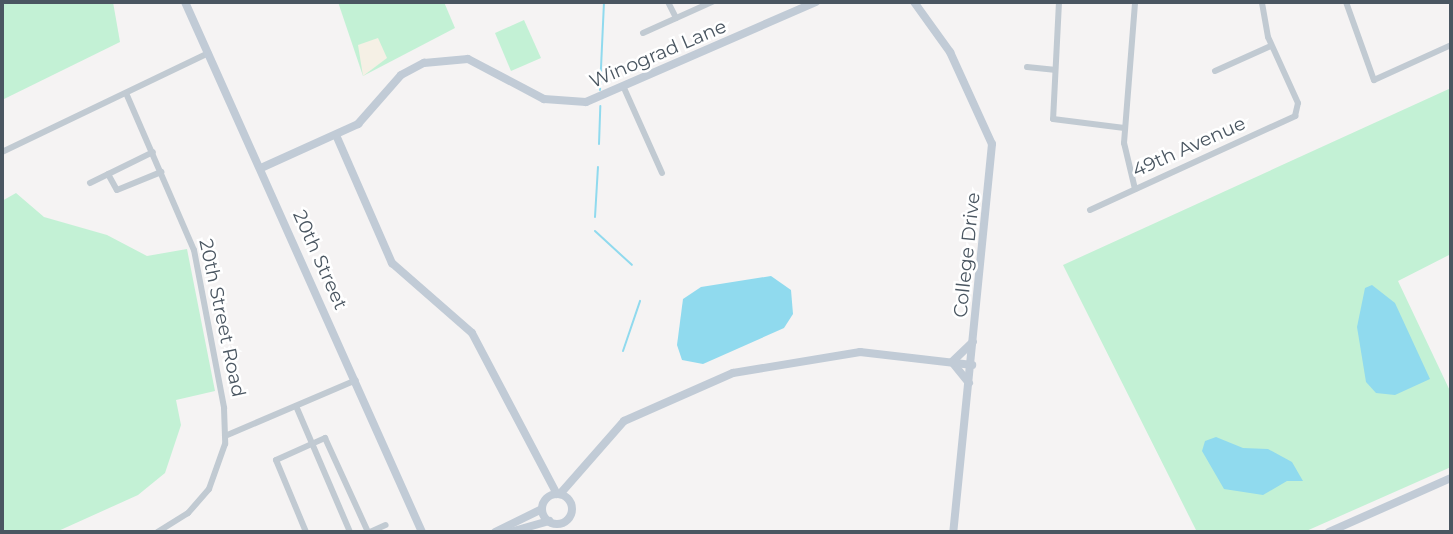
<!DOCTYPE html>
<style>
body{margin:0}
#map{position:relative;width:1453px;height:534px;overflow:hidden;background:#f5f3f3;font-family:Montserrat,sans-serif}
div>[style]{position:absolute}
.green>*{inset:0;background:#c3f1d5}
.sand>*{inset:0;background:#f5f0e5}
.water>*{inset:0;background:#90daee}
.stream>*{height:2px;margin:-1px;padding:0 1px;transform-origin:1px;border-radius:1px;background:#90daee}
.street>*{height:6px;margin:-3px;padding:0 3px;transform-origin:3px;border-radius:3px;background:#c1cad2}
.secondary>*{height:8px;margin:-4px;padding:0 4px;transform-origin:4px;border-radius:4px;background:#c1cbd6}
.secondary>.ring{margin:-4px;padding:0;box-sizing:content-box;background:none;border:8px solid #c1cbd6;border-radius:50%}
span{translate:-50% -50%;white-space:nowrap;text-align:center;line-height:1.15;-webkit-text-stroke:5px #fff;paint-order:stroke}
.street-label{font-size:19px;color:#4a5661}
.frame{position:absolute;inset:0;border:4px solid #4a5661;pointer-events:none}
</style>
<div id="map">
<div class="green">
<i style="clip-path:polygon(2px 2px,113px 2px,120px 42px,2px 100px)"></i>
<i style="clip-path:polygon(338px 2px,444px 2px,455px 28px,363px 76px)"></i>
<i style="clip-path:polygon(524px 20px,541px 58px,511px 71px,495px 33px)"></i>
<i style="clip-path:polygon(1451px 88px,1451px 254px,1398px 281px,1451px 393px,1451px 467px,1304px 532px,1197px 532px,1063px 265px)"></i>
<i style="clip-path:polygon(16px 193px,44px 217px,107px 235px,147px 256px,187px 249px,215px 391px,176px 400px,181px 425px,165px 473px,138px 495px,56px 532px,2px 532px,2px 201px)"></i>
</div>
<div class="sand">
<i style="clip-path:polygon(378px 38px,387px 58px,363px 76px,358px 45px)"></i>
</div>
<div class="water">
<i style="clip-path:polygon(771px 276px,791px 290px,793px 314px,784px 328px,703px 364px,682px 360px,677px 345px,683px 299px,701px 287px)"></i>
<i style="clip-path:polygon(1372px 285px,1395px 303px,1430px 379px,1395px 395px,1376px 393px,1366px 382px,1357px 327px,1365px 288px)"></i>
<i style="clip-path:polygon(1216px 437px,1243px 448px,1268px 449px,1292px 462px,1303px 481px,1287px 481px,1263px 495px,1224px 489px,1202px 451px,1205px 441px)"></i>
</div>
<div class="stream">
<i style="left:600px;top:90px;width:88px;rotate:-87.4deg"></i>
<i style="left:599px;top:144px;width:38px;rotate:-88deg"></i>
<i style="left:595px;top:217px;width:50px;rotate:-86.6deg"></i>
<i style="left:595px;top:231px;width:50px;rotate:42.6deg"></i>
<i style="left:623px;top:351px;width:53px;rotate:-71.2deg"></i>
</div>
<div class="street">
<i style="left:668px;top:2px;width:18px;rotate:63deg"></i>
<i style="left:1059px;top:2px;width:117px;rotate:92.9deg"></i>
<i style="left:1053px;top:119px;width:72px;rotate:7.2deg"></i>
<i style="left:1346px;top:2px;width:83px;rotate:70.3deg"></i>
<i style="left:1374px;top:80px;width:85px;rotate:-24.4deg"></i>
<i style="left:643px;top:33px;width:76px;rotate:-24.2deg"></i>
<i style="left:1027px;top:67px;width:27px;rotate:6deg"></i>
<i style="left:1215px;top:71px;width:61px;rotate:-24.1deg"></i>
<i style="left:624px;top:88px;width:93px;rotate:65.9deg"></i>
<i style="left:126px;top:93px;width:171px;rotate:66.6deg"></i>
<i style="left:194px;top:250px;width:161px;rotate:79.2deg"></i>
<i style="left:224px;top:408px;width:36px;rotate:88deg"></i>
<i style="left:225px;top:444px;width:48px;rotate:109.6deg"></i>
<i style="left:209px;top:489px;width:32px;rotate:131deg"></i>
<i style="left:188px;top:513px;width:36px;rotate:148deg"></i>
<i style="left:2px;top:152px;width:229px;rotate:-25.6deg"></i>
<i style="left:108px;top:174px;width:18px;rotate:61deg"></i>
<i style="left:117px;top:190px;width:48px;rotate:-22.2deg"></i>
<i style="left:90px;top:183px;width:70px;rotate:-26.2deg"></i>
<i style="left:1135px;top:189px;width:47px;rotate:-103.4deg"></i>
<i style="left:1124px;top:143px;width:141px;rotate:-85.5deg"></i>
<i style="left:1090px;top:210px;width:226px;rotate:-24.6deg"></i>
<i style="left:1295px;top:116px;width:13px;rotate:-77deg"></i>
<i style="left:1298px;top:103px;width:72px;rotate:-114.4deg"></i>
<i style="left:1268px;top:37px;width:36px;rotate:-100deg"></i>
<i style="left:296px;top:406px;width:137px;rotate:66.8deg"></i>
<i style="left:225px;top:436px;width:142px;rotate:-23.1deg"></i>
<i style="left:306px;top:532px;width:78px;rotate:-112.6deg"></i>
<i style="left:276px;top:460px;width:54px;rotate:-24.2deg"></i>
<i style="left:325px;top:438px;width:103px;rotate:65.4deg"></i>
<i style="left:370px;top:532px;width:17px;rotate:-24deg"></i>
</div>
<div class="secondary">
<i style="left:185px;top:2px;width:581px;rotate:65.91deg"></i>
<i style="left:914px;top:2px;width:62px;rotate:54.2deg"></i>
<i style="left:950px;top:52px;width:101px;rotate:65.5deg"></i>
<i style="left:992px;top:144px;width:390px;rotate:95.7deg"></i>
<i style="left:336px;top:135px;width:140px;rotate:66.4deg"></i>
<i style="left:392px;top:263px;width:106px;rotate:41.2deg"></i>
<i style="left:472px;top:333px;width:182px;rotate:62.2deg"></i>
<i style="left:261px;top:168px;width:107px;rotate:-24.4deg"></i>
<i style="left:358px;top:124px;width:65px;rotate:-48.7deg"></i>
<i style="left:401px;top:75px;width:26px;rotate:-28deg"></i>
<i style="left:424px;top:63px;width:44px;rotate:-5.2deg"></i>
<i style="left:468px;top:59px;width:86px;rotate:27.8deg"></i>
<i style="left:544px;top:99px;width:42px;rotate:4.1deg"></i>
<i style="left:586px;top:102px;width:251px;rotate:-23.5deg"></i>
<i style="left:969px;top:383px;width:27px;rotate:-129deg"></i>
<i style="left:952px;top:362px;width:29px;rotate:-44deg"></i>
<i style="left:560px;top:494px;width:97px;rotate:-48.8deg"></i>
<i style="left:624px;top:421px;width:119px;rotate:-23.8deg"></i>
<i style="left:733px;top:373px;width:129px;rotate:-9.4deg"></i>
<i style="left:860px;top:352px;width:113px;rotate:6.6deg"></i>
<i class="ring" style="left:542px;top:494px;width:22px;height:22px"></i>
<i style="left:495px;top:532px;width:52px;rotate:-26.1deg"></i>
<i style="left:510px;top:532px;width:41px;rotate:-15.8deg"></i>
<i style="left:1329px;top:532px;width:133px;rotate:-23.9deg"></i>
</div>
<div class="street-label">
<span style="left:658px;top:54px;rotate:-23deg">Winograd Lane</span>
<span style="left:1189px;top:147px;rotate:-24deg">49th Avenue</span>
<span style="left:967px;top:255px;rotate:-84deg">College Drive</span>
<span style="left:320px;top:260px;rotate:66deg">20th Street</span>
<span style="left:222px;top:318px;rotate:78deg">20th Street Road</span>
</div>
<div class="frame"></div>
</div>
